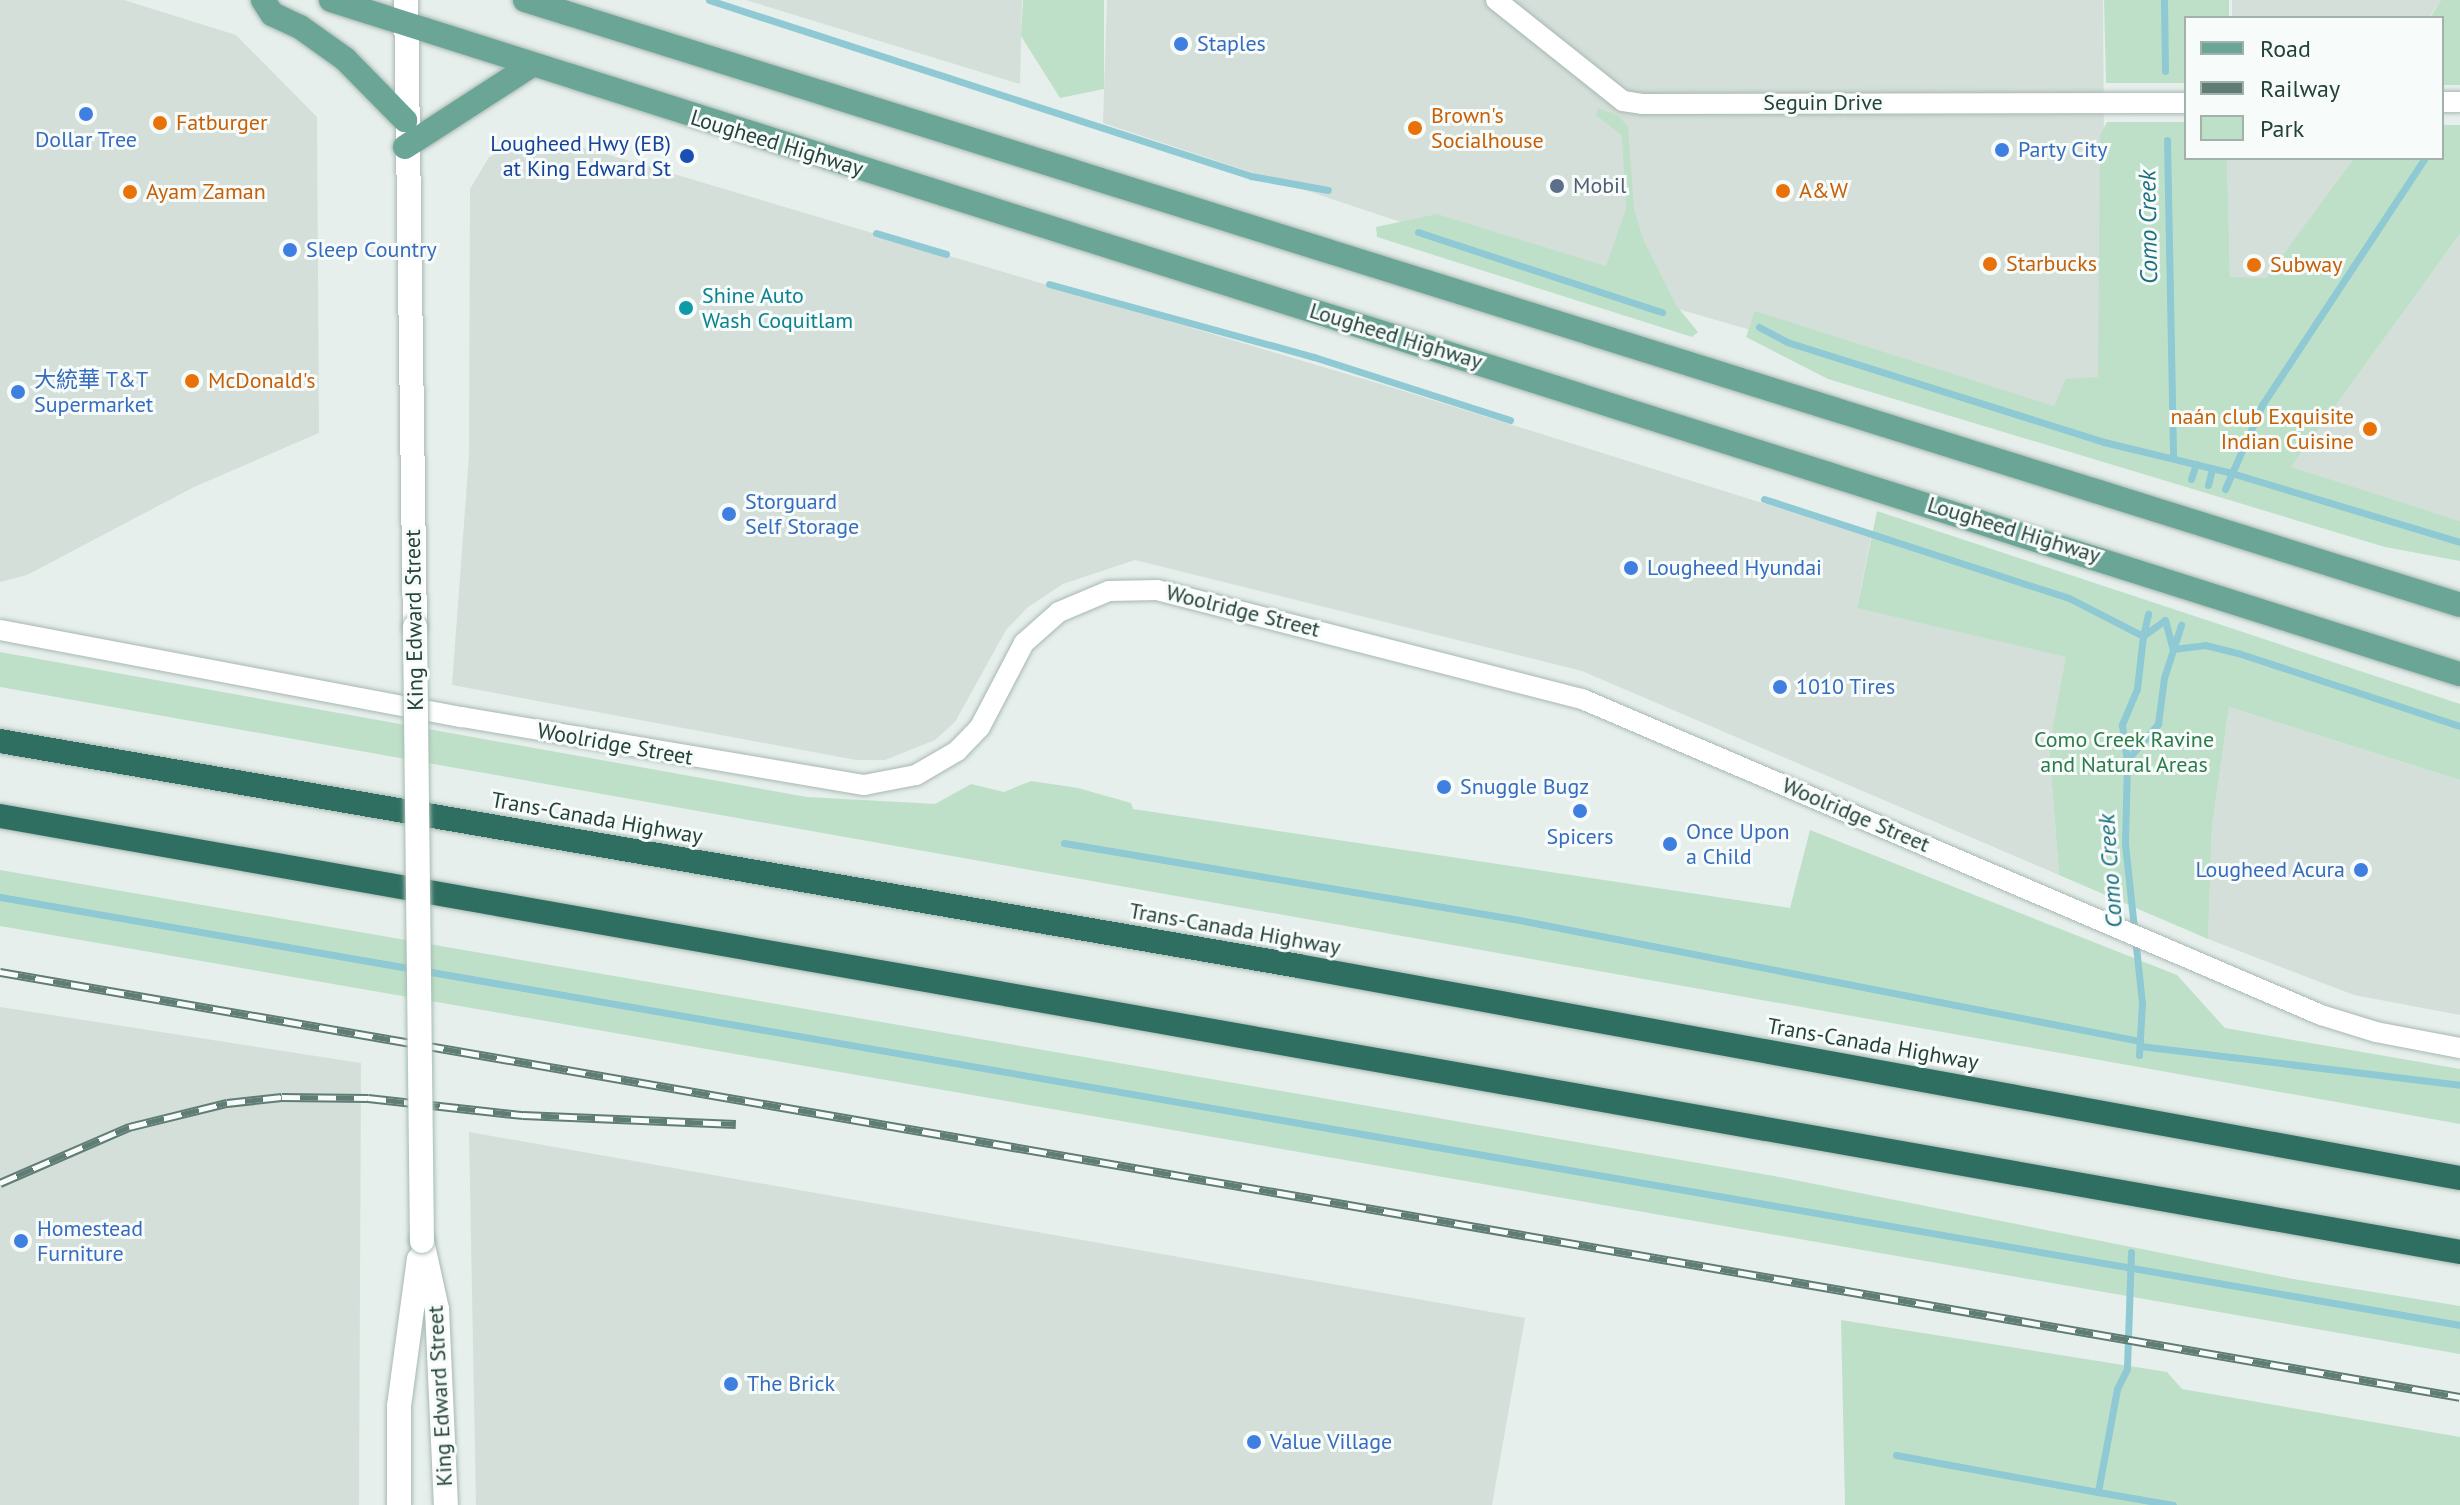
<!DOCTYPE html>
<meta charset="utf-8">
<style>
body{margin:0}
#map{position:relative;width:2460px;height:1505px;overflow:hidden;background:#e6efeb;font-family:"PT Sans","Noto Sans SC",sans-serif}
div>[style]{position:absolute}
.built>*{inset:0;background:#d4dfda}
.green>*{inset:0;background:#bfe0c8}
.stream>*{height:7px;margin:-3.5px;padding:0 3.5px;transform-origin:3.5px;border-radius:3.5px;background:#8ec9d4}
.roads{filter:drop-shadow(0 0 2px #a8b8b2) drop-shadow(0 0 2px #a8b8b2)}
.street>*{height:20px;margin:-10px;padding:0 10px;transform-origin:10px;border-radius:10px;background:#fff}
.secondary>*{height:24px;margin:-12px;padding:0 12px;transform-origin:12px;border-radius:12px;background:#fff}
.primary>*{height:24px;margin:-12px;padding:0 12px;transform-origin:12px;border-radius:12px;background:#6aa596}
.highway>*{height:24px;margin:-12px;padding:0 12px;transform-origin:12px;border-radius:12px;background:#2f6f62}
.rail>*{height:9px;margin-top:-4.5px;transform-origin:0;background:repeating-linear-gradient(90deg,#f7fbf9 0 18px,#5f7d75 0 36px);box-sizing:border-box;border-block:2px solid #5f7d75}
.bridges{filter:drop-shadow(0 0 2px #a4bbb3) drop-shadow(0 0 2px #a4bbb3)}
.secondary-bridge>*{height:24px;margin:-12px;padding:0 12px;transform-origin:12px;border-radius:12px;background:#fff}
.dots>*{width:22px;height:22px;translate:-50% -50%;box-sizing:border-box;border:4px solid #f7fbf9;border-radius:50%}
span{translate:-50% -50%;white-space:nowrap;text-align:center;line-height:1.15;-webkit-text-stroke:6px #f7fbf9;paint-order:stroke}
.shop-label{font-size:22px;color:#366cbe}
.left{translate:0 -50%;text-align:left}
.right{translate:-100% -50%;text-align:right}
.street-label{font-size:22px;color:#24423a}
.food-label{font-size:22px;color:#c56008}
.transit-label{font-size:22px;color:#164399}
.service-label{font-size:22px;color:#4e5e75}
.culture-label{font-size:22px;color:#0d838f}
.park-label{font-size:22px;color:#2d7a4b}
.water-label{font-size:24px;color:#1c6f80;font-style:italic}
.legend{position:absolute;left:2184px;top:16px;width:260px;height:144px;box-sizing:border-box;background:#f7fbf9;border:2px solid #a3b1ad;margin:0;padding:10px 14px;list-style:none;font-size:24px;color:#24423a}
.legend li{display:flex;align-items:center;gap:16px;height:40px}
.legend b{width:40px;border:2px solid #a3b1ad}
</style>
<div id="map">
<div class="built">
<i style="clip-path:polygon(0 0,124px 0,236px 35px,317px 117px,319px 433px,194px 487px,27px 575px,0 582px)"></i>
<i style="clip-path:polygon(746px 0,1022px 0,1020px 84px)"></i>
<i style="clip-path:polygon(1107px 0,2103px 0,2106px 433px,1557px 274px,1103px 123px)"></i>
<i style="clip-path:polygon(2232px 0,2441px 0,2429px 18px,2232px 18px)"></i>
<i style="clip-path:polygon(529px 138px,576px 145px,1394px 388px,1871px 537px,1857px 607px,2067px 657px,2049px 746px,2059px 875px,1582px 671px,1135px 560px,1063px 584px,1028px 607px,1006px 630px,955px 722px,935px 740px,885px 760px,856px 760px,452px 685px,469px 456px,470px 189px,489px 157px)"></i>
<i style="clip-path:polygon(2227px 158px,2354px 158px,2267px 278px,2230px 278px)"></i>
<i style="clip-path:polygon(2460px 234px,2460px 521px,2290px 468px)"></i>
<i style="clip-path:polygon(2229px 707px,2460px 780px,2460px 1015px,2354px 995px,2208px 939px,2212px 827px)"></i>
<i style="clip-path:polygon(0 1007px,361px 1063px,359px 1505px,0 1505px)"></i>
<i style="clip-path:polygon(469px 1132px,1525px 1318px,1492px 1505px,476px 1505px)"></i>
</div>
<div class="green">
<i style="clip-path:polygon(1023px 0,1104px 0,1104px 89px,1060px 98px,1021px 36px)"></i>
<i style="clip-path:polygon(2104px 0,2229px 0,2229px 18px,2186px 18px,2186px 83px,2106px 83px)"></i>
<i style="clip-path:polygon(2441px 0,2460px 0,2460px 85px,2442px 85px,2442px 18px,2430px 18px)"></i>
<i style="clip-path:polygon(1598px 108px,1619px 116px,1628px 127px,1634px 208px,1643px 239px,1676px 305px,1698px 332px,1692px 337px,1377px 237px,1376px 227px,1437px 214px,1606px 266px,1626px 209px,1622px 136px,1596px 115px)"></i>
<i style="clip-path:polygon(2107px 122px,2186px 122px,2186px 158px,2227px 158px,2230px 277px,2266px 278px,2354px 158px,2442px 158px,2442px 125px,2460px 125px,2460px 234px,2291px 467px,2460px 521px,2460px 561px,2385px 547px,1828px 379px,1746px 337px,1755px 311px,2054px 406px,2066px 379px,2098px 377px,2100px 135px)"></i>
<i style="clip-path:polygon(1877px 511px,2460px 704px,2460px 780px,2229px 707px,2212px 827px,2208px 939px,2059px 875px,2049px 746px,2066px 657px,1857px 608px)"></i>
<i style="clip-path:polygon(0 652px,807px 797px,935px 804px,971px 784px,1004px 792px,1031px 781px,1078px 788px,1131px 803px,1133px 809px,1790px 908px,1810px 830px,2177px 975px,2225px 1028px,2460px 1069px,2460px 1124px,0 687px)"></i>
<i style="clip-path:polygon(0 870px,1774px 1176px,2293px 1279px,2460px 1306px,2460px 1354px,0 926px)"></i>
<i style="clip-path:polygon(1841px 1320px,2167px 1372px,2182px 1389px,2460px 1437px,2460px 1505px,1845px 1505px)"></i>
</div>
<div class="stream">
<i style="left:709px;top:0;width:570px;rotate:17.99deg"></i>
<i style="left:1251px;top:176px;width:78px;rotate:10.3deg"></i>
<i style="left:2164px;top:0;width:71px;rotate:89.2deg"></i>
<i style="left:2167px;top:140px;width:317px;rotate:88.9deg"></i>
<i style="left:1418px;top:232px;width:257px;rotate:18.2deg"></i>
<i style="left:876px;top:233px;width:73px;rotate:16.7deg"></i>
<i style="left:1049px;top:284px;width:275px;rotate:15.4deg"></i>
<i style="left:1314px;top:357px;width:206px;rotate:17.8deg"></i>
<i style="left:1759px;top:327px;width:32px;rotate:28deg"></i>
<i style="left:1787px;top:342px;width:332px;rotate:17.5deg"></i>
<i style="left:2104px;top:442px;width:128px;rotate:13.6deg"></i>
<i style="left:2228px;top:472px;width:242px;rotate:16.8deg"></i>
<i style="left:2191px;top:479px;width:16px;rotate:-72deg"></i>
<i style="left:2208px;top:485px;width:16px;rotate:-76deg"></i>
<i style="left:2225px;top:489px;width:92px;rotate:-66.2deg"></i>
<i style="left:2262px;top:405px;width:296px;rotate:-56.6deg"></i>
<i style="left:1764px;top:499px;width:321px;rotate:18deg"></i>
<i style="left:2069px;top:598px;width:83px;rotate:27.2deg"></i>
<i style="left:2143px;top:636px;width:53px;rotate:96.5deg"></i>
<i style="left:2137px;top:689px;width:39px;rotate:113deg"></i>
<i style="left:2122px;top:725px;width:35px;rotate:82deg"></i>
<i style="left:2165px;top:620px;width:30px;rotate:75deg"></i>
<i style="left:2143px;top:636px;width:27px;rotate:-36deg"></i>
<i style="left:2143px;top:636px;width:23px;rotate:-77deg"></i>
<i style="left:2173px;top:649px;width:32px;rotate:-7deg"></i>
<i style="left:2205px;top:645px;width:34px;rotate:14deg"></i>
<i style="left:2238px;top:653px;width:234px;rotate:18.2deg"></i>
<i style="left:1064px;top:843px;width:456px;rotate:9.6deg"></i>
<i style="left:1514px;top:919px;width:638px;rotate:11.03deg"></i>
<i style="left:0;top:897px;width:2497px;rotate:9.87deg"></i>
<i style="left:2140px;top:1046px;width:322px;rotate:6.9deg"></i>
<i style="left:2139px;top:1055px;width:52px;rotate:-86.7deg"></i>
<i style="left:2142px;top:1003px;width:161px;rotate:-96.1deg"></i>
<i style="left:2125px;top:843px;width:83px;rotate:-88.6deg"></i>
<i style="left:2127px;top:760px;width:48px;rotate:-49.3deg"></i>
<i style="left:2158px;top:724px;width:46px;rotate:-82.6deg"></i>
<i style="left:2164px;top:678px;width:56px;rotate:-72.2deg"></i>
<i style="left:2131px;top:1252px;width:117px;rotate:92deg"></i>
<i style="left:2127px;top:1369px;width:22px;rotate:117deg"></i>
<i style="left:2117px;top:1389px;width:105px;rotate:100.5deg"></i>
<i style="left:2098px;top:1492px;width:76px;rotate:9.8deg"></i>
<i style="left:1896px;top:1455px;width:205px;rotate:10.4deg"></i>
</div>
<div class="roads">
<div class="street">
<i style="left:1496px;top:0;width:162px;rotate:38.5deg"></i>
<i style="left:1623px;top:101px;width:19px;rotate:9deg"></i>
<i style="left:1642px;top:104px;width:544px;rotate:-0.11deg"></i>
<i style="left:2442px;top:102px;width:18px"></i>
<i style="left:0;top:630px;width:470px;rotate:10.7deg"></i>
<i style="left:462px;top:717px;width:408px;rotate:9.6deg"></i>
<i style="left:864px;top:785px;width:53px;rotate:-10.9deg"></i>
<i style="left:916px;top:775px;width:48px;rotate:-30.3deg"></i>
<i style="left:957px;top:751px;width:33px;rotate:-46deg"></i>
<i style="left:980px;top:727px;width:95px;rotate:-62.4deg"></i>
<i style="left:1024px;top:643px;width:47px;rotate:-41.5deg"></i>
<i style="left:1059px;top:612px;width:54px;rotate:-22.8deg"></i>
<i style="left:1109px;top:591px;width:48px;rotate:-1.2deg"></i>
<i style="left:1157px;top:590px;width:439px;rotate:14.4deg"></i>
<i style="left:1582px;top:699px;width:804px;rotate:23.15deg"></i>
<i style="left:2321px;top:1015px;width:58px;rotate:17.2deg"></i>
<i style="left:2376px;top:1032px;width:86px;rotate:10.8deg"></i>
</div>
<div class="secondary">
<i style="left:406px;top:0;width:627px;rotate:89.18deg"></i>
<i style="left:422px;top:1241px;width:70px;rotate:77.6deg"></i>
<i style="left:437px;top:1309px;width:196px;rotate:87.4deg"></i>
<i style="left:399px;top:1505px;width:99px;rotate:-90deg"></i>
<i style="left:399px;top:1406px;width:148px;rotate:-82.3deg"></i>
</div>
<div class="primary">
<i style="left:263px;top:0;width:17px;rotate:57deg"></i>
<i style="left:272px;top:14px;width:31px;rotate:25deg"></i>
<i style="left:300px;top:27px;width:55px;rotate:35.4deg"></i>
<i style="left:345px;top:59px;width:86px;rotate:45.5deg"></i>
<i style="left:331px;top:0;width:2233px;rotate:17.57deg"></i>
<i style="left:525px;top:0;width:2027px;rotate:17.36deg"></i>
<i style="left:405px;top:147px;width:149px;rotate:-32.9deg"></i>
</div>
<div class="highway">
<i style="left:0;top:741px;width:1317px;rotate:9.83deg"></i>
<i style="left:1298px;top:966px;width:1181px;rotate:10.34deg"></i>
<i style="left:0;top:816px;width:2498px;rotate:10.05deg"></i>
</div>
</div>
<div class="rail">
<i style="left:0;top:972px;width:2496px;rotate:9.8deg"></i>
<i style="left:0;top:1183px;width:141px;rotate:-23.5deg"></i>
<i style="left:129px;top:1127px;width:101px;rotate:-13.8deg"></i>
<i style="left:227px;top:1103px;width:55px;rotate:-6.2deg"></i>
<i style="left:282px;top:1097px;width:86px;rotate:0.7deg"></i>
<i style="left:368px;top:1098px;width:156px;rotate:6.3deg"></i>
<i style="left:523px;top:1115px;width:213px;rotate:2.4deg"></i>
</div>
<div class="bridges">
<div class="secondary-bridge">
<i style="left:415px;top:627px;width:614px;rotate:89.35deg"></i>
</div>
</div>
<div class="dots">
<i style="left:1181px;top:44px;background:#3f7fe0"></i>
<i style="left:86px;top:114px;background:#3f7fe0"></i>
<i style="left:160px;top:123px;background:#e8710a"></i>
<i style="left:1415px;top:128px;background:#e8710a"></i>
<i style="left:2002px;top:150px;background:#3f7fe0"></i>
<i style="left:687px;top:156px;background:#1a4fb4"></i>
<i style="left:1557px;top:186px;background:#5c6f8a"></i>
<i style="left:1783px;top:191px;background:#e8710a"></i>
<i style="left:130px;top:192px;background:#e8710a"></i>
<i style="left:290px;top:250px;background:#3f7fe0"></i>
<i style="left:1990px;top:264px;background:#e8710a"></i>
<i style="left:2254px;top:265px;background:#e8710a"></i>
<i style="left:686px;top:308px;background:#0f9aa8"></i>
<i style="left:192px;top:381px;background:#e8710a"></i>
<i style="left:18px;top:392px;background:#3f7fe0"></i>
<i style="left:2370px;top:429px;background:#e8710a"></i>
<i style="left:729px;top:514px;background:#3f7fe0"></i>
<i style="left:1631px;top:568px;background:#3f7fe0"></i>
<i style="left:1780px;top:687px;background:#3f7fe0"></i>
<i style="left:1444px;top:787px;background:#3f7fe0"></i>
<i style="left:1580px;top:811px;background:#3f7fe0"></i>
<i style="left:1670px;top:844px;background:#3f7fe0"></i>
<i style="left:2361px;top:870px;background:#3f7fe0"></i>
<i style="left:21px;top:1241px;background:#3f7fe0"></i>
<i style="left:731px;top:1384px;background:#3f7fe0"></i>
<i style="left:1254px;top:1442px;background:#3f7fe0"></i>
</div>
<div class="shop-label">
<span class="left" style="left:1197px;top:44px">Staples</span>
<span style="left:86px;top:140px">Dollar Tree</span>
<span class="left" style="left:2018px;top:150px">Party City</span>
<span class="left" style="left:306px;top:250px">Sleep Country</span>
<span class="left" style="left:34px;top:392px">大統華 T&amp;T<br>Supermarket</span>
<span class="left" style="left:745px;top:514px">Storguard<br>Self Storage</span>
<span class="left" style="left:1647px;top:568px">Lougheed Hyundai</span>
<span class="left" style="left:1796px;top:687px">1010 Tires</span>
<span class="left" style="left:1460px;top:787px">Snuggle Bugz</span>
<span class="left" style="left:1686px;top:844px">Once Upon<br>a Child</span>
<span style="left:1580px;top:837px">Spicers</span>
<span class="right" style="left:2345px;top:870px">Lougheed Acura</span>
<span class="left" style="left:37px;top:1241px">Homestead<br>Furniture</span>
<span class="left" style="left:747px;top:1384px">The Brick</span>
<span class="left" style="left:1270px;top:1442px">Value Village</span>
</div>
<div class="street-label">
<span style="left:1823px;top:103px">Seguin Drive</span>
<span style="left:777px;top:143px;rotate:17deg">Lougheed Highway</span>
<span style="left:1396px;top:336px;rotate:17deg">Lougheed Highway</span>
<span style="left:2014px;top:530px;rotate:17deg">Lougheed Highway</span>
<span style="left:1243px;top:611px;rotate:14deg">Woolridge Street</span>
<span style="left:414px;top:620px;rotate:-91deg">King Edward Street</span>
<span style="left:615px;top:744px;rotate:10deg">Woolridge Street</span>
<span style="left:1856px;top:815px;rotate:23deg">Woolridge Street</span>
<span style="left:597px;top:818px;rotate:10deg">Trans-Canada Highway</span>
<span style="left:1235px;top:929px;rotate:10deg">Trans-Canada Highway</span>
<span style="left:1873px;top:1044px;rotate:10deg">Trans-Canada Highway</span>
<span style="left:440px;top:1396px;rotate:-93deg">King Edward Street</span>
</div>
<div class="food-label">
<span class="left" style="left:1431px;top:128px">Brown's<br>Socialhouse</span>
<span class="left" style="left:176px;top:123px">Fatburger</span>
<span class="left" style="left:1799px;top:191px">A&amp;W</span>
<span class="left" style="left:146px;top:192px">Ayam Zaman</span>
<span class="left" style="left:2006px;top:264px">Starbucks</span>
<span class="left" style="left:2270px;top:265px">Subway</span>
<span class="left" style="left:208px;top:381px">McDonald's</span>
<span class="right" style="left:2354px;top:429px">naán club Exquisite<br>Indian Cuisine</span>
</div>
<div class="transit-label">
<span class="right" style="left:671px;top:156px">Lougheed Hwy (EB)<br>at King Edward St</span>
</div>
<div class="service-label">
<span class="left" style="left:1573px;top:186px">Mobil</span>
</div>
<div class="culture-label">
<span class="left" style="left:702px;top:308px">Shine Auto<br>Wash Coquitlam</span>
</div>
<div class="park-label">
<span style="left:2124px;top:752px">Como Creek Ravine<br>and Natural Areas</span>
</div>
<div class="water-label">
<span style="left:2148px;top:227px;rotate:-91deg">Como Creek</span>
<span style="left:2110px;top:871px;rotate:-94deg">Como Creek</span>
</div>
<ul class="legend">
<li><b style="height:10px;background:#6aa596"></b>Road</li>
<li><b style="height:10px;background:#5f7d75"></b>Railway</li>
<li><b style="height:22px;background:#bfe0c8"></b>Park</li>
</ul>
</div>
